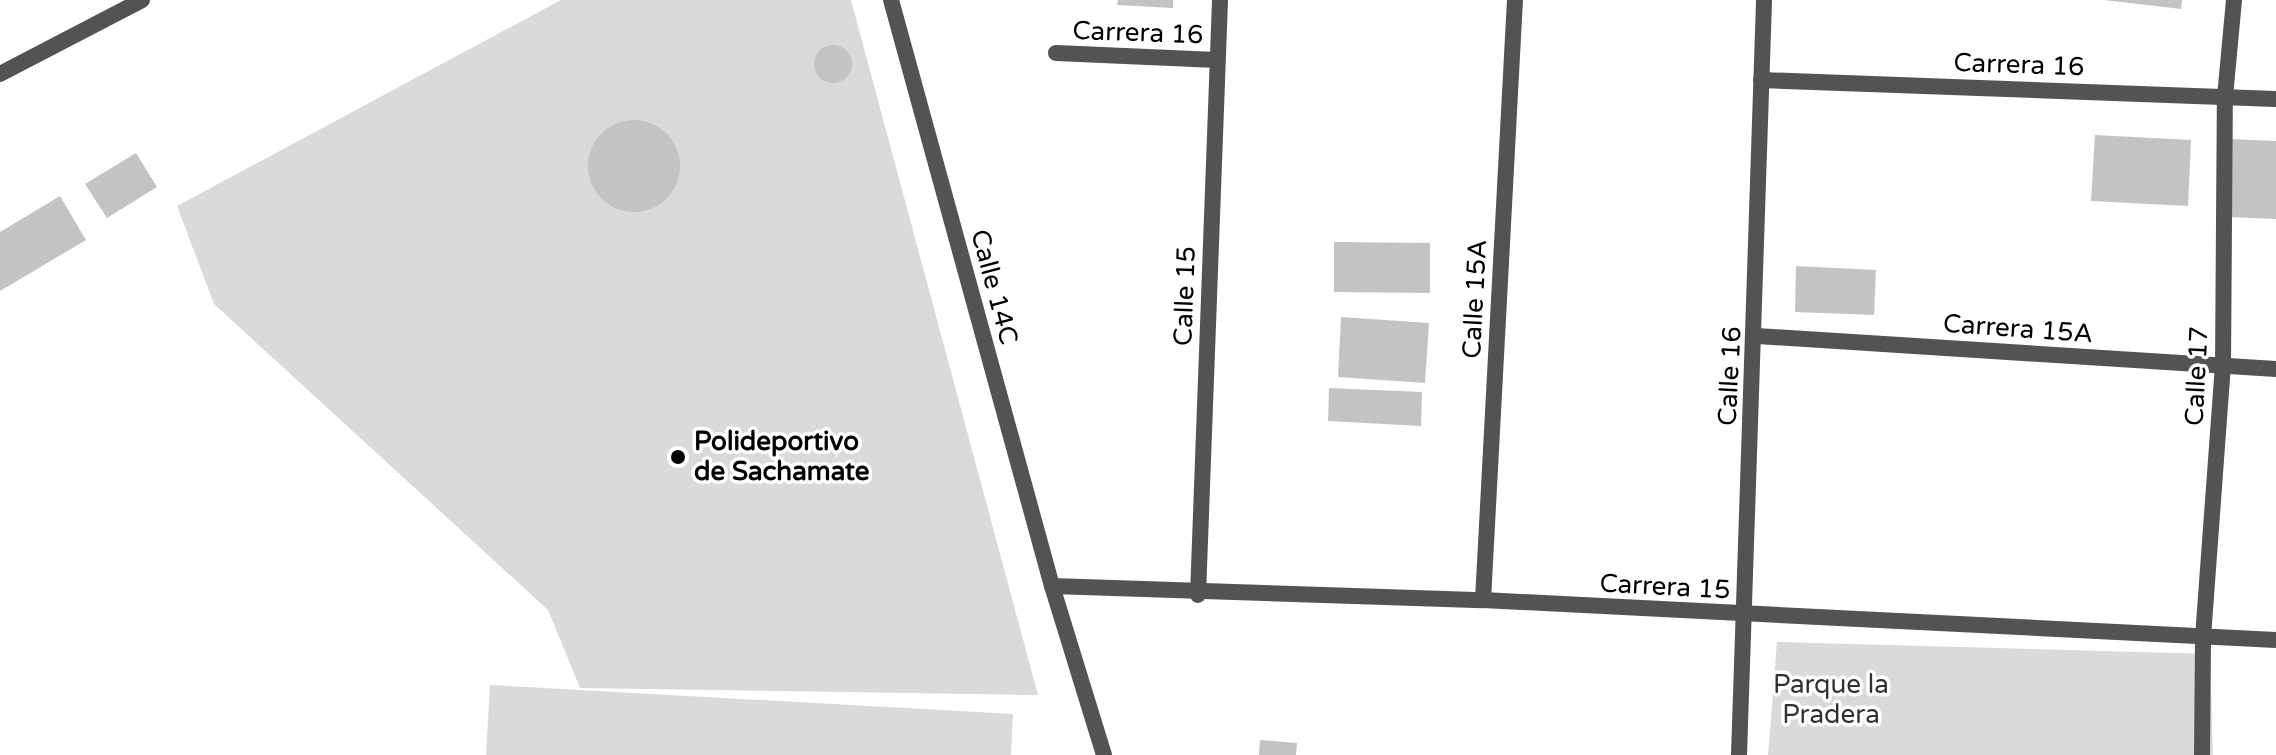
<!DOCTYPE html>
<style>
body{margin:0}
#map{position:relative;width:2276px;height:755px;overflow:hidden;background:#fff;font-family:"Varela Round",sans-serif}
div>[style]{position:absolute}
.green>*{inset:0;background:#dadada}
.building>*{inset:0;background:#c3c3c3}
.round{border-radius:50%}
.minor>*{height:16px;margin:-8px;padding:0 8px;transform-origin:8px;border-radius:8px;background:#535353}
.dots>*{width:22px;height:22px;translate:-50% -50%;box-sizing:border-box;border:4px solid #fff;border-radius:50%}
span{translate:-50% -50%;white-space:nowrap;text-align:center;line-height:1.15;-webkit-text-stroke:7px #fff;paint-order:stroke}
.street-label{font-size:26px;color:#000}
.poi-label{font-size:26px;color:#000;font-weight:700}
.left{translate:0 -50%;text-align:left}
.park-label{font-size:26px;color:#313131}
</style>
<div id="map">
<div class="green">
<i style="clip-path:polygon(561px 0,851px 0,1038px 695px,580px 688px,548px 610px,214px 304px,177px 206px)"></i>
<i style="clip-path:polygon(1777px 642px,2210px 654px,2213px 755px,1768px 755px)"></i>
<i style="clip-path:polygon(490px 685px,1013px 714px,1011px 755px,486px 755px)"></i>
</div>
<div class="building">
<i style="clip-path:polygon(1118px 0,1173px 0,1173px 8px,1117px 5px)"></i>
<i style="clip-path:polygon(2104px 0,2182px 0,2181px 9px)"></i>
<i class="round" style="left:814px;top:45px;width:38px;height:38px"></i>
<i class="round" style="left:588px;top:120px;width:92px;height:92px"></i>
<i style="clip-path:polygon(2095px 135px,2191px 140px,2188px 206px,2091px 201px)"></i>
<i style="clip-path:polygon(2230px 139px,2276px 141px,2276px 219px,2227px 217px)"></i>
<i style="clip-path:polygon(136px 153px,157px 187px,107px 218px,85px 184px)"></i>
<i style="clip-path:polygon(60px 196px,86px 240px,0 291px,0 232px)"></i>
<i style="clip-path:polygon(1334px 242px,1430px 243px,1430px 293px,1334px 292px)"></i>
<i style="clip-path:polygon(1796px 266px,1876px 270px,1874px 315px,1795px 312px)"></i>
<i style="clip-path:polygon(1341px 317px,1429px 323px,1425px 383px,1338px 377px)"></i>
<i style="clip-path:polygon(1329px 388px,1422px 392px,1421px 426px,1328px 421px)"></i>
<i style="clip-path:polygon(1260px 740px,1297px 743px,1296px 755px,1259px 755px)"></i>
</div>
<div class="minor">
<i style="left:891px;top:0;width:608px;rotate:74.64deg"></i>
<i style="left:1052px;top:586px;width:177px;rotate:72.9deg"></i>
<i style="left:1056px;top:53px;width:161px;rotate:2.5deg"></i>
<i style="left:0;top:74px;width:160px;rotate:-27.5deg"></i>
<i style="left:1761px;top:80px;width:515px;rotate:2.11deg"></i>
<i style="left:1757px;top:336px;width:520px;rotate:3.64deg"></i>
<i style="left:1052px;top:586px;width:431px;rotate:1.9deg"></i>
<i style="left:1483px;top:600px;width:794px;rotate:2.89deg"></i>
<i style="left:1198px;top:595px;width:595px;rotate:-87.88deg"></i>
<i style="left:1483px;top:600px;width:601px;rotate:-86.95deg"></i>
<i style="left:1739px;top:755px;width:755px;rotate:-88.1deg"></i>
<i style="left:2202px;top:755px;width:118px;rotate:-89.5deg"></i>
<i style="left:2203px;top:637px;width:272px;rotate:-85.8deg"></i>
<i style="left:2223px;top:366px;width:269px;rotate:-89.6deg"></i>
<i style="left:2225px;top:97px;width:97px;rotate:-84.7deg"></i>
</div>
<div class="dots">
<i style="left:678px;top:457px;background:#000"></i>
</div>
<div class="street-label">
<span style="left:1138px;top:33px;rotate:2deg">Carrera 16</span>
<span style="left:2019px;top:65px;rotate:2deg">Carrera 16</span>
<span style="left:994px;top:287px;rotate:75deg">Calle 14C</span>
<span style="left:1185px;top:296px;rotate:-88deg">Calle 15</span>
<span style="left:1475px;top:299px;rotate:-87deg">Calle 15A</span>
<span style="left:2018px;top:329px;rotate:4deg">Carrera 15A</span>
<span style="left:1730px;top:376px;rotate:-87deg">Calle 16</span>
<span style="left:2197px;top:376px;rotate:-87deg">Calle 17</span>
<span style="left:1665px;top:587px;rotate:3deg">Carrera 15</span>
</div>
<div class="poi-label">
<span class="left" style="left:694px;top:457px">Polideportivo<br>de Sachamate</span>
</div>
<div class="park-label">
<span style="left:1831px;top:700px">Parque la<br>Pradera</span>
</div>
</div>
